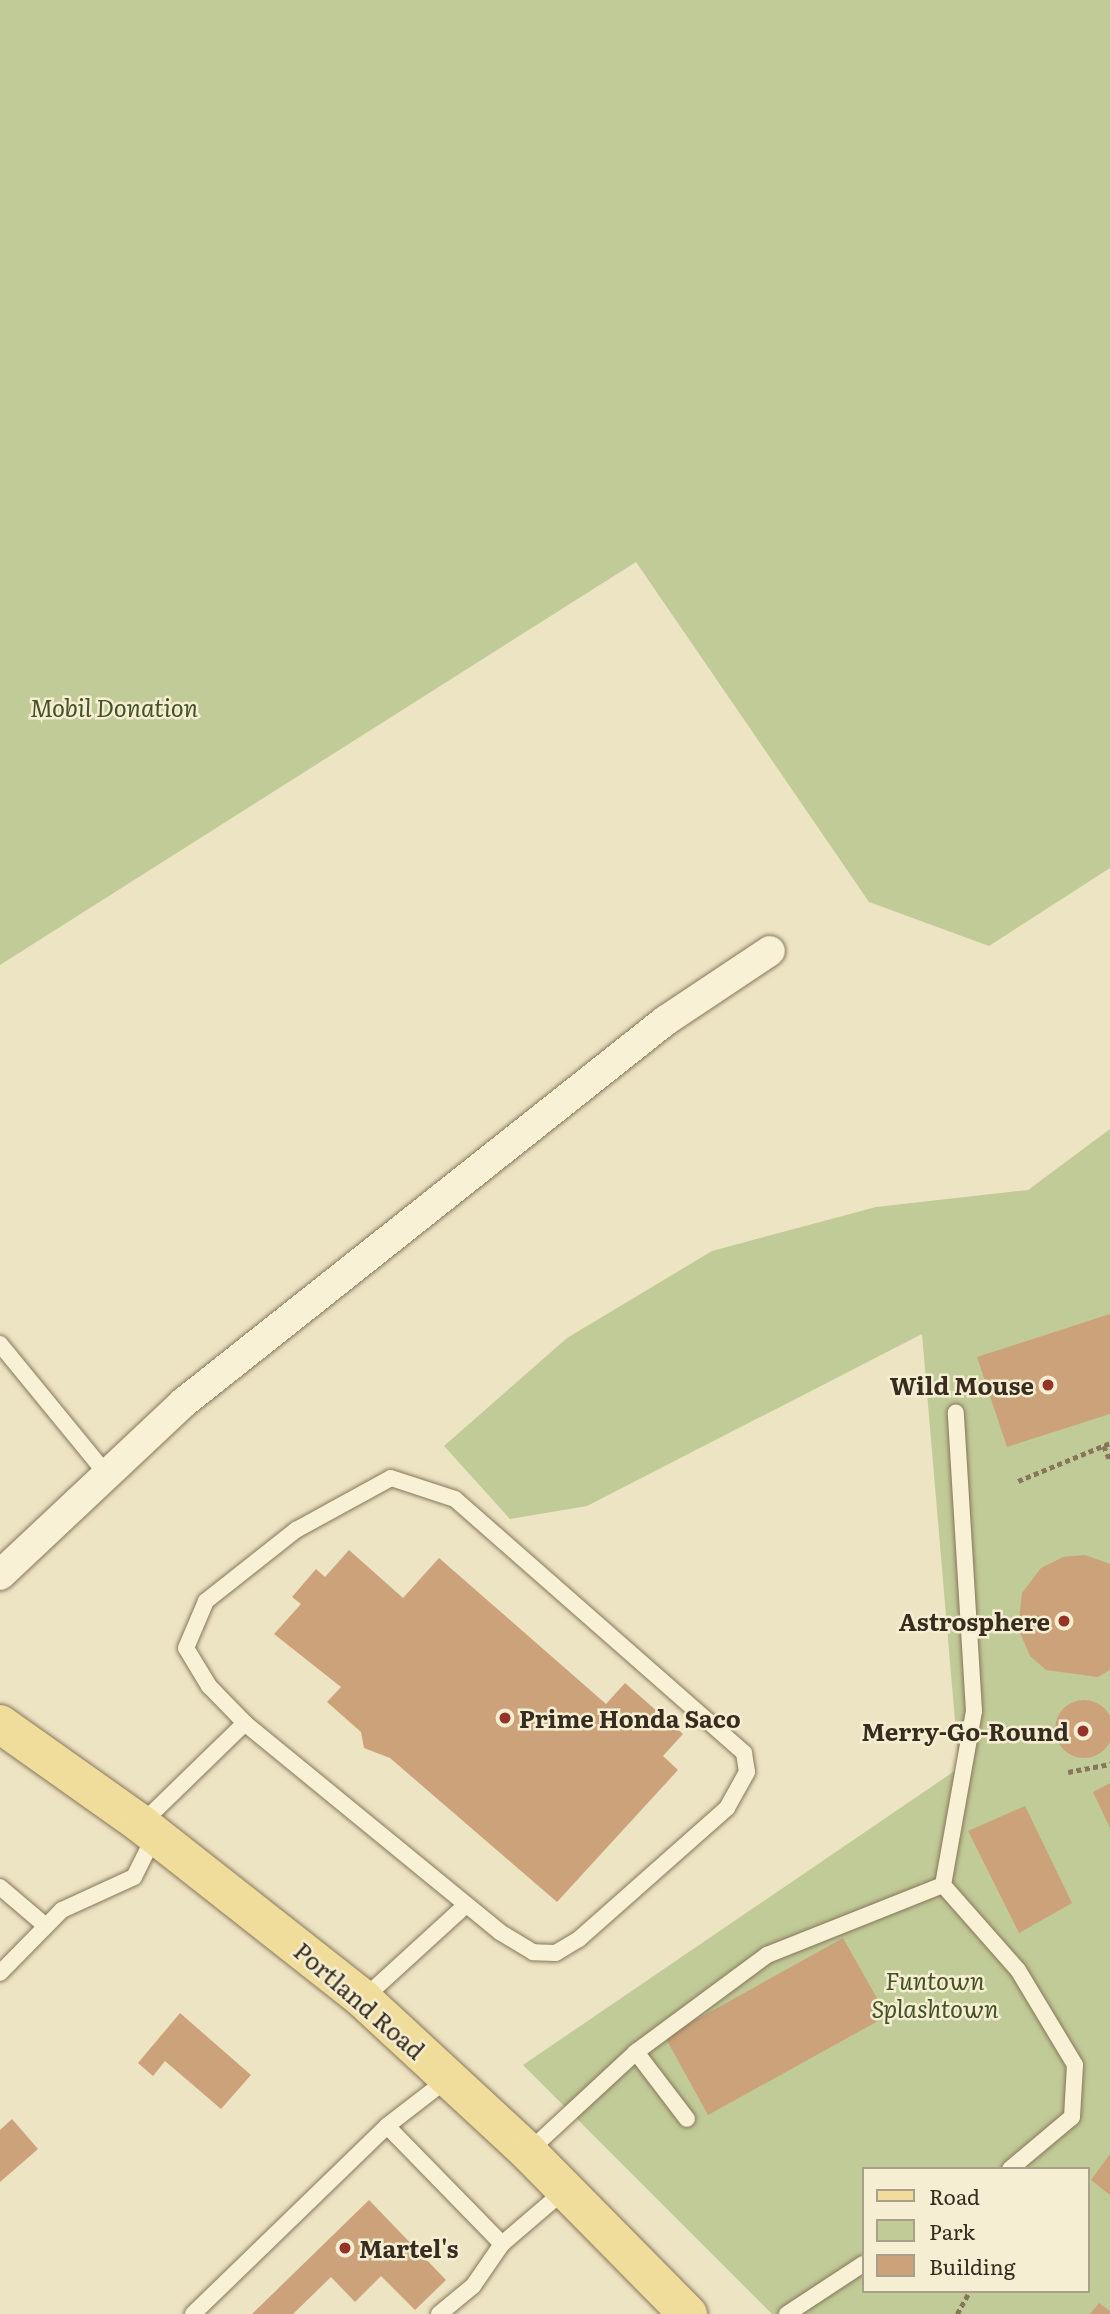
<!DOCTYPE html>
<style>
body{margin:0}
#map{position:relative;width:1110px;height:2314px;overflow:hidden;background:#ede4c3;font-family:Literata,serif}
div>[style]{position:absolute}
.green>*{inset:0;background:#c1cb97}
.building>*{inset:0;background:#cba27a}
.round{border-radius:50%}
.path>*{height:4.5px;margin-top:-2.25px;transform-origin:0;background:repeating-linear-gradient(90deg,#87765a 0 5px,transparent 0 8.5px)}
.roads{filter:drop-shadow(0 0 2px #87765a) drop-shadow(0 0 2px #87765a)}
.service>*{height:16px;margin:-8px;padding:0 8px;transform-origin:8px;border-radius:8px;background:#f8f1d6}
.minor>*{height:30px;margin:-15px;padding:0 15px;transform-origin:15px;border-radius:15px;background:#f8f1d6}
.primary>*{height:38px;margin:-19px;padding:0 19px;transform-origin:19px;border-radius:19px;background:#f0dd9c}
.dots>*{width:19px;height:19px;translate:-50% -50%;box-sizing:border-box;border:4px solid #f5eed3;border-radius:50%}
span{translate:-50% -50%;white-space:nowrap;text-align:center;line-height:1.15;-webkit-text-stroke:5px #f5eed3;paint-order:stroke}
.park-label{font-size:24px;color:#445325;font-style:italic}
.poi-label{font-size:24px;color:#372c1e;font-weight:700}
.right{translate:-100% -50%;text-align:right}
.left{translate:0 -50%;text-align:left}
.street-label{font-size:24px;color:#372c1e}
.legend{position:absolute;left:862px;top:2167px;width:228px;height:126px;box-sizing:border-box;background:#f5eed3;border:2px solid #a9a08b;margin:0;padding:9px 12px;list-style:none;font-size:21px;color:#372c1e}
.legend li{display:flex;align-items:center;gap:14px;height:35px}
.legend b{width:35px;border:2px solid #a9a08b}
</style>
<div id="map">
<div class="green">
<i style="clip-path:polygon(0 0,1110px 0,1110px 868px,989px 946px,869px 902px,636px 562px,0 965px)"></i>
<i style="clip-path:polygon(evenodd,1110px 1129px,1110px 2314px,772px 2314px,523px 2065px,959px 1768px,922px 1334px,587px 1506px,510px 1519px,444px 1446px,567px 1338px,712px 1251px,876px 1207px,1028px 1190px,1110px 1129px,863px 2169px,1087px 2169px,1087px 2291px,863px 2291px,863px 2169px)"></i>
</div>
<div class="building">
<i style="clip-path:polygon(1110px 1314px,1110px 1414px,1007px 1447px,977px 1357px)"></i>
<i style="clip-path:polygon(349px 1550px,403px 1598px,439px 1558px,606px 1704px,625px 1683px,683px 1734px,663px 1756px,678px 1770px,557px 1902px,390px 1758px,364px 1748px,361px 1732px,327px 1702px,341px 1687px,274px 1634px,301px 1604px,292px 1597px,316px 1569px,325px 1577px)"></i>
<i style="clip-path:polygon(1063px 1557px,1085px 1555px,1110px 1564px,1110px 1670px,1098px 1677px,1046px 1670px,1030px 1656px,1018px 1628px,1022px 1593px,1041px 1568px)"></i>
<i class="round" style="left:1055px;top:1700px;width:58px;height:58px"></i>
<i style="clip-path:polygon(1110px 1783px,1110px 1828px,1093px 1792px)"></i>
<i style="clip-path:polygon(1025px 1806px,1072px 1903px,1019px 1933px,968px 1831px)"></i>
<i style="clip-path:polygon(843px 1938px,887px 2016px,708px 2115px,665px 2037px)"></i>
<i style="clip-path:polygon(180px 2013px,251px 2075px,221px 2109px,165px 2061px,153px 2076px,138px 2063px)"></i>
<i style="clip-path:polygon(12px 2119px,38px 2149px,0 2182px,0 2130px)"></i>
<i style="clip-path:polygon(1110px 2154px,1110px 2195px,1091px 2180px)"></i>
<i style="clip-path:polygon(369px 2200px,446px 2280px,415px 2310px,381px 2276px,355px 2302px,331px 2277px,293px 2314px,252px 2314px)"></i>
<i style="clip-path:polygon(1099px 2303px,1110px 2311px,1110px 2314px,1090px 2314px)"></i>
</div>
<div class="path">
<i style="left:1104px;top:1446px;width:15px;rotate:67deg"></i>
<i style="left:1018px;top:1481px;width:100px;rotate:-22.4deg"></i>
<i style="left:1068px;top:1772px;width:43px;rotate:-10.8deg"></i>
<i style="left:957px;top:2314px;width:26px;rotate:-61deg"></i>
</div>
<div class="roads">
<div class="service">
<i style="left:0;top:1344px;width:171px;rotate:50.7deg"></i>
<i style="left:141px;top:1824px;width:145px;rotate:-44.2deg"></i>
<i style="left:245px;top:1723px;width:52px;rotate:-134.2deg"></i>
<i style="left:209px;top:1686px;width:44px;rotate:-121.2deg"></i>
<i style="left:186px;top:1648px;width:51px;rotate:-66.9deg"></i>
<i style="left:206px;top:1601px;width:115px;rotate:-38.3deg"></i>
<i style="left:296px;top:1530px;width:108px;rotate:-28.7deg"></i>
<i style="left:391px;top:1478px;width:67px;rotate:18.2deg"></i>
<i style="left:455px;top:1499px;width:385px;rotate:41.3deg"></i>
<i style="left:744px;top:1753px;width:19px;rotate:81deg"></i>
<i style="left:747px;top:1772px;width:41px;rotate:119.1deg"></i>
<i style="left:727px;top:1808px;width:198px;rotate:138.5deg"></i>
<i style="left:579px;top:1939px;width:27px;rotate:149deg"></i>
<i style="left:556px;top:1953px;width:23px;rotate:-178deg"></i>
<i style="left:533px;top:1952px;width:39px;rotate:-149deg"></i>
<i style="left:500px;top:1932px;width:330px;rotate:-140.7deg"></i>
<i style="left:943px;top:1885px;width:177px;rotate:-79.9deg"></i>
<i style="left:974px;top:1711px;width:299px;rotate:-93.5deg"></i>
<i style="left:0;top:1887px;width:60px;rotate:40.3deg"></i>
<i style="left:0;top:1973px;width:88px;rotate:-45.5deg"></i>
<i style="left:62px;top:1910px;width:79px;rotate:-24.6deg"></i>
<i style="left:134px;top:1877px;width:45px;rotate:-63.4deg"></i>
<i style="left:363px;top:1999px;width:139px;rotate:-42.4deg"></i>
<i style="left:636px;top:2052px;width:84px;rotate:52.7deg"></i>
<i style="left:449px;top:2078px;width:78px;rotate:142.3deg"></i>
<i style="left:387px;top:2126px;width:165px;rotate:45.7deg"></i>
<i style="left:502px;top:2244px;width:83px;rotate:-40.6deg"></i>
<i style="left:528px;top:2152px;width:147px;rotate:-42.8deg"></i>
<i style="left:636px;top:2052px;width:163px;rotate:-36.5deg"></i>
<i style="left:767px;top:1955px;width:189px;rotate:-21.7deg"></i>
<i style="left:943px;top:1885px;width:113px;rotate:48.6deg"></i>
<i style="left:1018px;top:1970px;width:111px;rotate:59deg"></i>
<i style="left:1075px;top:2065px;width:52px;rotate:93.3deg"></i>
<i style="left:1072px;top:2117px;width:81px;rotate:140deg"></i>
<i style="left:193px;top:2314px;width:270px;rotate:-44.1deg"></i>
<i style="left:439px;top:2314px;width:44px;rotate:-39.5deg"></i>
<i style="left:473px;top:2286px;width:51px;rotate:-55.4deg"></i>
<i style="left:787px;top:2314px;width:91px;rotate:-33.3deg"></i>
</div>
<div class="minor">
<i style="left:0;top:1575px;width:251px;rotate:-43.2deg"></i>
<i style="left:183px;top:1403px;width:615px;rotate:-38.4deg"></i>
<i style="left:665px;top:1021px;width:126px;rotate:-33.7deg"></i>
</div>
<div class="primary">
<i style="left:0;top:1724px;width:173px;rotate:35.3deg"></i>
<i style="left:141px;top:1824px;width:283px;rotate:38.2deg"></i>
<i style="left:363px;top:1999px;width:225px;rotate:42.8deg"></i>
<i style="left:528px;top:2152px;width:228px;rotate:45.4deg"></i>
</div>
</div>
<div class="dots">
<i style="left:1048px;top:1385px;background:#95332b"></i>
<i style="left:1064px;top:1621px;background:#95332b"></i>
<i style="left:505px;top:1718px;background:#95332b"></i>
<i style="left:1083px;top:1731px;background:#95332b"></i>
<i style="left:345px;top:2248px;background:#95332b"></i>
</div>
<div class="park-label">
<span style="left:114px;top:707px">Mobil Donation</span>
<span style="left:935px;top:1994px">Funtown<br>Splashtown</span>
</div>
<div class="poi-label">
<span class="right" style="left:1034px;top:1385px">Wild Mouse</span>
<span class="right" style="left:1050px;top:1621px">Astrosphere</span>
<span class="left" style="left:519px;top:1718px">Prime Honda Saco</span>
<span class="right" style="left:1069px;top:1731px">Merry-Go-Round</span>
<span class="left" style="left:359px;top:2248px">Martel's</span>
</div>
<div class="street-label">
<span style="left:360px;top:2000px;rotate:41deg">Portland Road</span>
</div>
<ul class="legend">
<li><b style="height:9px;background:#f0dd9c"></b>Road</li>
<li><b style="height:19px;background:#c1cb97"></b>Park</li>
<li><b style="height:19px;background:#cba27a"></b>Building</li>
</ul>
</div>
